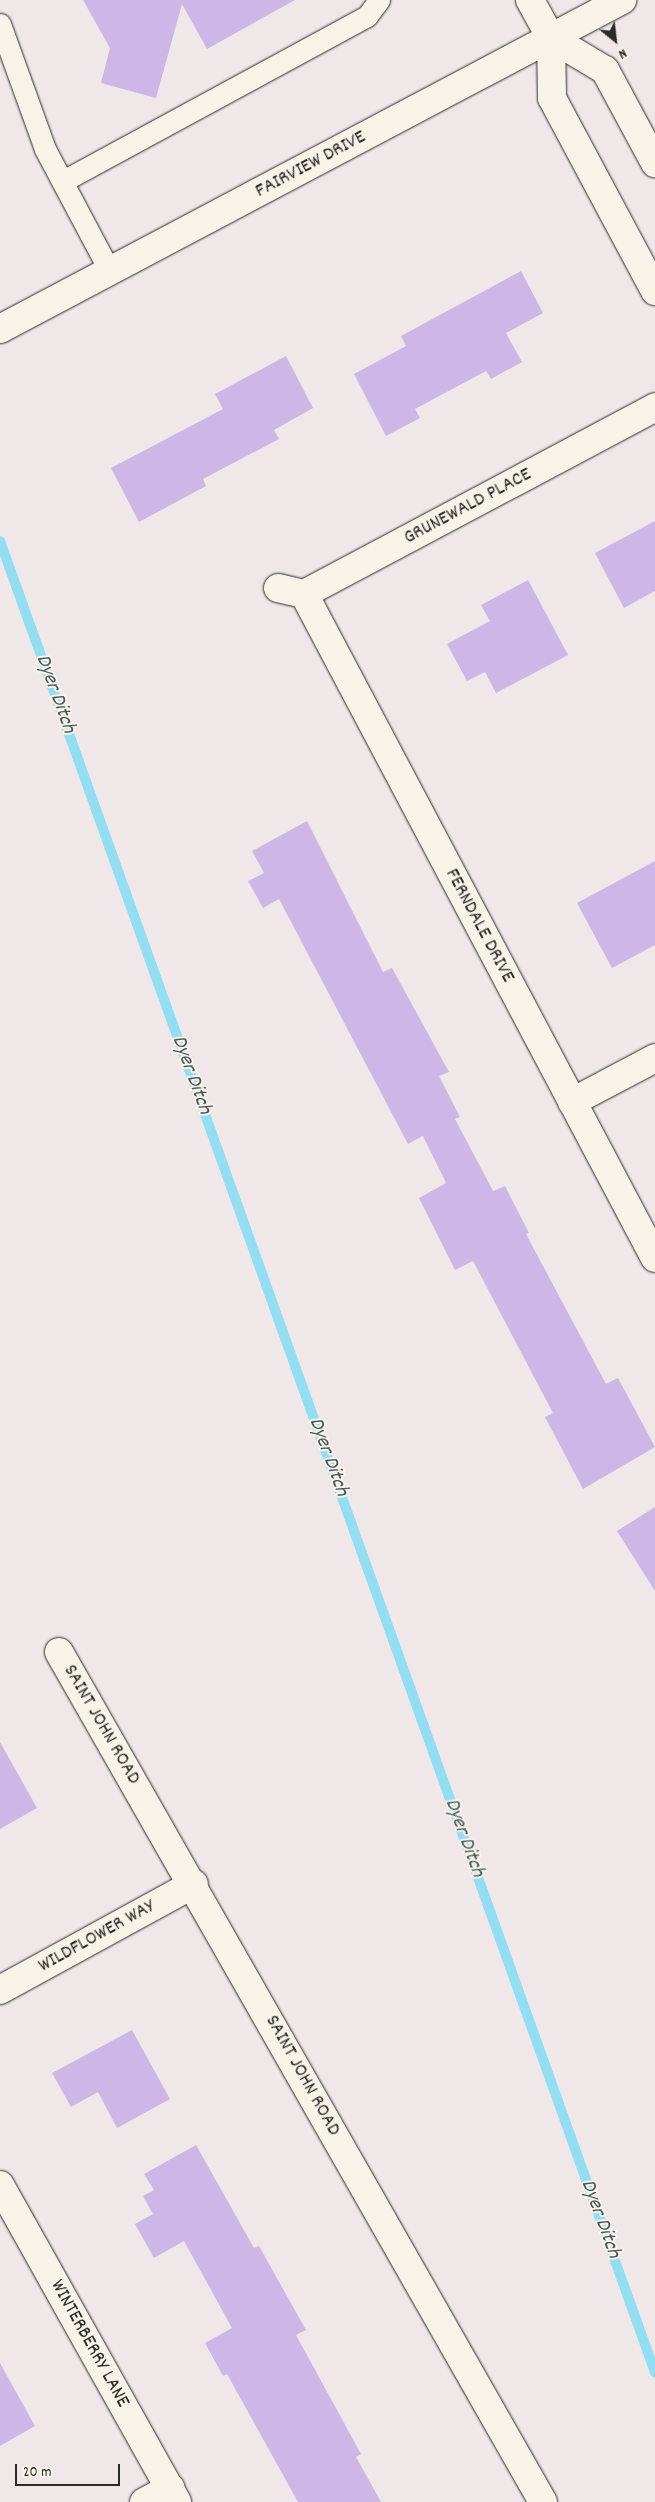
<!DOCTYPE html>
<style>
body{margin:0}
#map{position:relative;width:655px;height:2502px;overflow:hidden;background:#efe7e8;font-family:Dekko,sans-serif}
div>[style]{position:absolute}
.stream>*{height:10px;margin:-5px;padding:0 5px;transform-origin:5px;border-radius:5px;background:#92def3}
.building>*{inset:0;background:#cdb7e7}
.roads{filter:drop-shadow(0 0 1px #2b2b2b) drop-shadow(0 0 1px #2b2b2b)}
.lane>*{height:21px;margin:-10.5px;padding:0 10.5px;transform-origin:10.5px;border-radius:10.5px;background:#f7f3e8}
.street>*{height:28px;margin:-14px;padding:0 14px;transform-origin:14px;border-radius:14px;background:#f7f3e8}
span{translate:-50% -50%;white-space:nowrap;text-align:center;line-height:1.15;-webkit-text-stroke:4px #f7f3e8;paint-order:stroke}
.street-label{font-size:20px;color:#2b2b2b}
.water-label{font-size:21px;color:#45585d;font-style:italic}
.north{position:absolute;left:590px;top:15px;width:50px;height:50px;-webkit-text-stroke:4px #f7f3e8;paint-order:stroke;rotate:151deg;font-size:14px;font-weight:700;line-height:20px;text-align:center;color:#2b2b2b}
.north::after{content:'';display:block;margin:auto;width:18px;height:22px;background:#2b2b2b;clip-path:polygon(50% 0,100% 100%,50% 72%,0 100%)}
.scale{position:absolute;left:15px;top:2464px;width:105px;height:22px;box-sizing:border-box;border:2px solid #2b2b2b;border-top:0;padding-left:6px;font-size:15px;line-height:18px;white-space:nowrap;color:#2b2b2b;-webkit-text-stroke:4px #f7f3e8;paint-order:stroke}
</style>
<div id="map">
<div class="stream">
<i style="left:0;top:541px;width:1945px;rotate:70.32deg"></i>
</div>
<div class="building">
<i style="clip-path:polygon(83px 0,295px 0,207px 49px,182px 4px,156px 98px,101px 83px,110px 48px)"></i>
<i style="clip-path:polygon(521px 271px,543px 313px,506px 333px,522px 362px,491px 379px,486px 371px,415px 409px,420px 418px,386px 436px,354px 374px,406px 346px,401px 336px)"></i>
<i style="clip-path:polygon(286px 356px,313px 408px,274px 430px,279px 439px,203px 479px,206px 486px,139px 522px,111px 468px,223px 409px,215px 394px)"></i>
<i style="clip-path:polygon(655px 521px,655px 591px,624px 608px,595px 553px)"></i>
<i style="clip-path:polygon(528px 580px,568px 655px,496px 693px,485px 672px,467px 681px,447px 644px,490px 621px,481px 605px)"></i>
<i style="clip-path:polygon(307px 821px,383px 972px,392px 968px,449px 1072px,439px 1076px,460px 1117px,455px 1119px,493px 1191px,505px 1186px,529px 1233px,526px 1234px,606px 1384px,618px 1378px,655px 1447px,583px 1489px,545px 1417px,553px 1413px,473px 1261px,455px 1270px,419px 1198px,446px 1183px,423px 1136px,408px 1144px,279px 899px,263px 908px,248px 881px,264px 873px,252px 851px)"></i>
<i style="clip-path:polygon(655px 861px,655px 945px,612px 968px,577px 903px)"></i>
<i style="clip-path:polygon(655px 1507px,655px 1591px,617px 1531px)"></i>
<i style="clip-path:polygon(0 1742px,37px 1808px,0 1829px)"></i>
<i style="clip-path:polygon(132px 2030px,170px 2099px,117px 2128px,98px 2092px,71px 2107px,52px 2073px)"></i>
<i style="clip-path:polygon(196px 2145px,254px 2248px,259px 2246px,306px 2330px,296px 2335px,361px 2454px,356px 2457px,381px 2502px,298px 2502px,227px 2374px,223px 2376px,205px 2343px,232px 2328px,184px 2241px,154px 2258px,135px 2224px,153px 2214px,143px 2196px,154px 2190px,144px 2174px)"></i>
<i style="clip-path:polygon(0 2363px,35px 2426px,0 2446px)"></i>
</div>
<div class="roads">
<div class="lane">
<i style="left:0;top:24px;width:133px;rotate:70.2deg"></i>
<i style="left:45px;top:149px;width:139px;rotate:62.1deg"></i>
<i style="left:63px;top:181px;width:346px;rotate:-28.5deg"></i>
<i style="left:367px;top:16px;width:20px;rotate:-53deg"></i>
</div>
<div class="street">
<i style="left:530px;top:0;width:43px;rotate:61.1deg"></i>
<i style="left:551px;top:38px;width:60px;rotate:89deg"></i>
<i style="left:552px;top:98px;width:219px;rotate:61.9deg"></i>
<i style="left:551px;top:38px;width:63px;rotate:30.7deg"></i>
<i style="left:605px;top:70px;width:106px;rotate:61.7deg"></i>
<i style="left:0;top:329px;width:704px;rotate:-27.88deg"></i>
<i style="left:278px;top:588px;width:27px;rotate:13deg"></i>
<i style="left:304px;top:594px;width:398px;rotate:-28deg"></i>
<i style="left:304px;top:594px;width:751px;rotate:62.14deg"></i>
<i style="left:572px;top:1102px;width:94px;rotate:-27.9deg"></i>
<i style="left:59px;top:1652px;width:978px;rotate:60.34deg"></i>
<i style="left:0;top:1990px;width:221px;rotate:-28.7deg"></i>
<i style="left:0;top:2185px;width:363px;rotate:60.8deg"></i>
<i style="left:144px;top:2502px;width:30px;rotate:-28deg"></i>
</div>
</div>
<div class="street-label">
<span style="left:311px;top:165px;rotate:-28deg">FAIRVIEW DRIVE</span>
<span style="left:468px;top:507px;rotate:-28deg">GRUNEWALD PLACE</span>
<span style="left:479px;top:926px;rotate:62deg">FERNDALE DRIVE</span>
<span style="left:101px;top:1725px;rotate:60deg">SAINT JOHN ROAD</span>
<span style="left:97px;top:1937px;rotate:-29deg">WILDFLOWER WAY</span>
<span style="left:302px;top:2076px;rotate:61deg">SAINT JOHN ROAD</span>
<span style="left:89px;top:2344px;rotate:61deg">WINTERBERRY LANE</span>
</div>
<div class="water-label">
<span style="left:55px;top:694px;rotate:70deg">Dyer Ditch</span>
<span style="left:191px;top:1075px;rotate:70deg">Dyer Ditch</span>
<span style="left:328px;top:1457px;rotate:70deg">Dyer Ditch</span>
<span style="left:464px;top:1838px;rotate:70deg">Dyer Ditch</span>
<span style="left:600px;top:2219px;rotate:70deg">Dyer Ditch</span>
</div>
<div class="north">N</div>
<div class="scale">20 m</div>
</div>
